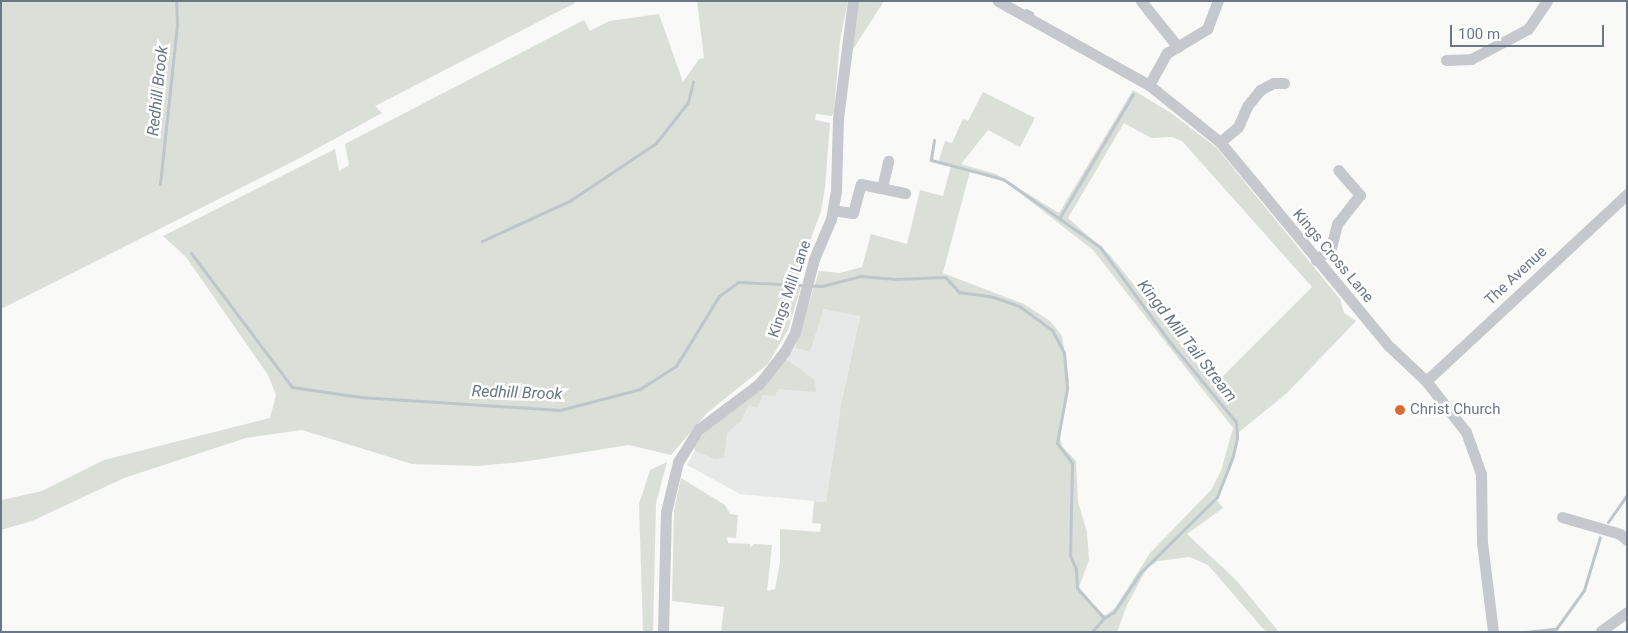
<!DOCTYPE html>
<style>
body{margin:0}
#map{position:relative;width:1628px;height:633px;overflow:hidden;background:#f9f9f7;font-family:Roboto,sans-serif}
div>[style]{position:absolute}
.built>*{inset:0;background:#e7e8e8}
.green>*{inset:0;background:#dae0d8}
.stream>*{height:3px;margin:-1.5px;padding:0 1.5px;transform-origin:1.5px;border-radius:1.5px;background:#bdc6cc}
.minor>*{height:11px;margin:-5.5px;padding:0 5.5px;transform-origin:5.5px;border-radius:5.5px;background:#c5c8cc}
.dots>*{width:14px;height:14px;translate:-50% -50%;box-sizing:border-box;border:2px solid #fff;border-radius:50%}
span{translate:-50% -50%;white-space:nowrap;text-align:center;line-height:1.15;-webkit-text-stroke:5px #fff;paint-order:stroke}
.street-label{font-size:15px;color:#697786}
.poi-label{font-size:15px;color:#697786}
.left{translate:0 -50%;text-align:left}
.water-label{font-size:16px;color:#657782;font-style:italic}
.frame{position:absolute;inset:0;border:2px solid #697786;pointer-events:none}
.scale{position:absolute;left:1450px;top:25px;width:154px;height:22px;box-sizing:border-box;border:2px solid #697786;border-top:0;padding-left:6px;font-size:15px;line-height:18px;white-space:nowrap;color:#697786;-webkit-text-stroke:4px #fff;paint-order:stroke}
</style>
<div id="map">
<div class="built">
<i style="clip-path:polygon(824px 309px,860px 315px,841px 404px,826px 502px,740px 494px,687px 465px,699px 443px,772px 378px,795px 348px,810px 352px)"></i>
</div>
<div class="green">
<i style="clip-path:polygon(1px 1px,574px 1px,575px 3px,375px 106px,382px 113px,298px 159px,1px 309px)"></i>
<i style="clip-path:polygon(697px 1px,848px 1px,840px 40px,834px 111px,832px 116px,816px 114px,815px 120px,830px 123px,825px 188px,821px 211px,801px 266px,798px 285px,801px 286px,788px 330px,768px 364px,707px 413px,671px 455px,629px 445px,522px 462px,478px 466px,412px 464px,302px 430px,246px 438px,124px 478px,32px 521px,1px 530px,1px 500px,42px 491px,104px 460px,270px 418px,276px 395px,268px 375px,186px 257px,163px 236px,335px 149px,339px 171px,349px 165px,345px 144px,584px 20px,590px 31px,609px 21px,659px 14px,683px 82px,699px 59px,704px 58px)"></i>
<i style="clip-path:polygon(859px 1px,884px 1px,852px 51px,852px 23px)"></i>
<i style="clip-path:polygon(evenodd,1133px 90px,1171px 113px,1217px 148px,1340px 299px,1344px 313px,1356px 321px,1287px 393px,1238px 433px,1229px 472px,1216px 499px,1223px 508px,1187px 534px,1237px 581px,1279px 632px,1266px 632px,1208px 565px,1190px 557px,1158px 561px,1147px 568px,1127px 605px,1117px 632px,721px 632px,724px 607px,672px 601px,674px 510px,681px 478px,725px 505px,730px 514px,738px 515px,736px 538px,727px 537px,728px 543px,750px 544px,750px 548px,754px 544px,772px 545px,767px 591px,775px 589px,780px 562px,780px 529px,820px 532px,821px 524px,812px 523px,814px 501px,826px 502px,841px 404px,860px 316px,824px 309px,810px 352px,795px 348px,819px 271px,840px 273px,862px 267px,871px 234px,907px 244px,920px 190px,943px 196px,951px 166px,938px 163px,945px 141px,952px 143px,963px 119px,973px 123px,968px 121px,983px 92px,1035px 118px,1020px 147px,988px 130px,961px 164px,996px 174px,1059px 213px,1133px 90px,1124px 123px,1151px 138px,1172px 137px,1182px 141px,1312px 287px,1214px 385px,1110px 255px,1068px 218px,1124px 123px,1133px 90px,970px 171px,1007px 183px,1093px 250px,1233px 428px,1221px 471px,1211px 490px,1150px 553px,1115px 608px,1107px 614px,1103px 615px,1093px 605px,1079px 587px,1089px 560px,1087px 532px,1078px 502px,1076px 461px,1062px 446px,1060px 438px,1069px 380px,1062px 336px,1050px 321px,1024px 304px,943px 273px,970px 171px)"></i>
<i style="clip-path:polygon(786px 359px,815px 380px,816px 392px,777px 389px,776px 396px,763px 395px,757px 408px,749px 405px,741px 421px,727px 433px,724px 458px,715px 459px,695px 451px,694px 446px,708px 428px,766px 384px)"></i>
<i style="clip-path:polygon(667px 462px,656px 503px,653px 632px,643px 632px,639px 504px,650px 470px)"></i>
</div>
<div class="stream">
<i style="left:1026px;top:10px;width:7px;rotate:27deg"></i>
<i style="left:934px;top:140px;width:20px;rotate:99deg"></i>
<i style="left:931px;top:160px;width:74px;rotate:14.8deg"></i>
<i style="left:1003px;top:179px;width:118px;rotate:35deg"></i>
<i style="left:1100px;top:247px;width:117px;rotate:53.7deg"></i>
<i style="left:1169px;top:341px;width:105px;rotate:50.4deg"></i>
<i style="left:1236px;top:422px;width:16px;rotate:86deg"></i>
<i style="left:1237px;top:438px;width:18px;rotate:103deg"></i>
<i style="left:1233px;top:456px;width:44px;rotate:111.3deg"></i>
<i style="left:1217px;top:497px;width:108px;rotate:135.4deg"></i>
<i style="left:1140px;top:573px;width:47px;rotate:123.7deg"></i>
<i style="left:1114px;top:612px;width:12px;rotate:149deg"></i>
<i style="left:160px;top:184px;width:160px;rotate:-83.9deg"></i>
<i style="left:177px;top:25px;width:24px;rotate:-92deg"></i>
<i style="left:1060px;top:217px;width:143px;rotate:-59.3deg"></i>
<i style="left:482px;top:241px;width:98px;rotate:-24.7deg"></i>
<i style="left:571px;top:200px;width:102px;rotate:-33.8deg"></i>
<i style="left:656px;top:143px;width:52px;rotate:-52deg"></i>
<i style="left:688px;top:102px;width:21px;rotate:-76deg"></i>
<i style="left:191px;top:253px;width:168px;rotate:53deg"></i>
<i style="left:292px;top:387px;width:69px;rotate:8.4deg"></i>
<i style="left:360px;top:397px;width:200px;rotate:3.7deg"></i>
<i style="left:560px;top:410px;width:83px;rotate:-14.7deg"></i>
<i style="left:640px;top:389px;width:43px;rotate:-32.6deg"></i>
<i style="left:676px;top:366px;width:82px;rotate:-58.4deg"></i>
<i style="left:719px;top:296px;width:24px;rotate:-36deg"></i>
<i style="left:738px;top:282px;width:84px;rotate:2.7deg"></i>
<i style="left:822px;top:286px;width:40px;rotate:-14.4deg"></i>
<i style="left:861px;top:276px;width:34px;rotate:5deg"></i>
<i style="left:895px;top:279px;width:50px;rotate:-2.3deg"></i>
<i style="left:945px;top:277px;width:21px;rotate:47deg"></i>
<i style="left:959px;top:292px;width:34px;rotate:8deg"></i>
<i style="left:993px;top:297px;width:28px;rotate:19deg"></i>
<i style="left:1019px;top:306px;width:41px;rotate:36deg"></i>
<i style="left:1052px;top:330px;width:26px;rotate:62deg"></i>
<i style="left:1064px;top:353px;width:36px;rotate:85deg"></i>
<i style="left:1067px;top:389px;width:55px;rotate:100.5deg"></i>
<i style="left:1057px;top:443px;width:25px;rotate:53deg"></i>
<i style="left:1072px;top:463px;width:92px;rotate:91.2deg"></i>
<i style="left:1070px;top:555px;width:15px;rotate:67deg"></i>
<i style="left:1076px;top:569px;width:19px;rotate:87deg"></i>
<i style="left:1077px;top:588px;width:40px;rotate:48deg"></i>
<i style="left:1104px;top:618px;width:18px;rotate:131deg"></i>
<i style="left:1608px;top:522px;width:33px;rotate:-55deg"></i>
<i style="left:1525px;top:632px;width:31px;rotate:-6deg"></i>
<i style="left:1556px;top:629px;width:48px;rotate:-54.3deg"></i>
<i style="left:1584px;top:590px;width:55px;rotate:-73.2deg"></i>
</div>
<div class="minor">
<i style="left:998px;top:1px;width:173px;rotate:29.1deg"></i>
<i style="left:1149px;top:85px;width:91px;rotate:38.8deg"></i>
<i style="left:1220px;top:142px;width:265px;rotate:50.4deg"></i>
<i style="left:1389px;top:346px;width:51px;rotate:43.4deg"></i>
<i style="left:1426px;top:381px;width:65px;rotate:51.9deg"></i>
<i style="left:1466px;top:432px;width:45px;rotate:70.3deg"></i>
<i style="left:1481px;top:474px;width:68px;rotate:89.2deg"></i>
<i style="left:1482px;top:542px;width:91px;rotate:83deg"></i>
<i style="left:1141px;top:1px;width:59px;rotate:51.2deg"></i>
<i style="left:1446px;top:60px;width:25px;rotate:-2deg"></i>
<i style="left:1471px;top:59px;width:64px;rotate:-27.8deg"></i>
<i style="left:1528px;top:29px;width:34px;rotate:-56deg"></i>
<i style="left:1149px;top:85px;width:37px;rotate:-61deg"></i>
<i style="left:1167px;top:53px;width:47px;rotate:-31deg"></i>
<i style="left:1207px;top:29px;width:30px;rotate:-69deg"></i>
<i style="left:1220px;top:142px;width:23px;rotate:-40deg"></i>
<i style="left:1238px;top:127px;width:24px;rotate:-66deg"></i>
<i style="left:1248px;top:105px;width:19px;rotate:-51deg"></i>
<i style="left:1260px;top:90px;width:15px;rotate:-28deg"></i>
<i style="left:1273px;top:83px;width:11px"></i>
<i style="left:882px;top:188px;width:28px;rotate:-77deg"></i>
<i style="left:833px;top:210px;width:20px;rotate:9deg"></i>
<i style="left:853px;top:213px;width:30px;rotate:-75deg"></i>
<i style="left:861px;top:184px;width:45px;rotate:11.6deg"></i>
<i style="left:1316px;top:260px;width:19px;rotate:-39deg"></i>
<i style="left:1331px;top:248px;width:25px;rotate:-76deg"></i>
<i style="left:1337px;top:224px;width:37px;rotate:-52deg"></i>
<i style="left:1360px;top:195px;width:33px;rotate:-131deg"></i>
<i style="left:1426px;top:381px;width:275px;rotate:-42.9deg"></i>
<i style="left:1562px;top:517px;width:60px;rotate:16.3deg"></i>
<i style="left:1620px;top:534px;width:9px;rotate:41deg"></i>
<i style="left:1601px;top:631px;width:32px;rotate:-36deg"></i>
<i style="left:663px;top:632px;width:120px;rotate:-88.6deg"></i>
<i style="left:666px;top:512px;width:51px;rotate:-76.5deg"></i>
<i style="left:678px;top:462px;width:39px;rotate:-58deg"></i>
<i style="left:699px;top:429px;width:75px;rotate:-36.9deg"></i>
<i style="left:759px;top:384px;width:42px;rotate:-51.8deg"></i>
<i style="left:785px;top:351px;width:21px;rotate:-62deg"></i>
<i style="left:795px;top:332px;width:75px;rotate:-75.4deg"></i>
<i style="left:814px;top:259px;width:43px;rotate:-67deg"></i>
<i style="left:831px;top:219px;width:29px;rotate:-80deg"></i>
<i style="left:836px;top:190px;width:72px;rotate:-88.4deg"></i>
<i style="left:838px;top:118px;width:118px;rotate:-82.7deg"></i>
</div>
<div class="dots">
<i style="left:1400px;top:410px;background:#dd6832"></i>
</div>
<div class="street-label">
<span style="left:1333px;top:256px;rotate:50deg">Kings Cross Lane</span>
<span style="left:1516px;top:276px;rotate:-43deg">The Avenue</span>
<span style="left:790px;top:289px;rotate:-71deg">Kings Mill Lane</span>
</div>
<div class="poi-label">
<span class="left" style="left:1410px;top:410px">Christ Church</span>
</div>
<div class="water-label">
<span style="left:158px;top:91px;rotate:-84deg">Redhill Brook</span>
<span style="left:1187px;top:341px;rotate:52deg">Kingd Mill Tail Stream</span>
<span style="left:517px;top:393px;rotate:2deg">Redhill Brook</span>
</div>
<div class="frame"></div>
<div class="scale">100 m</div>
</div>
